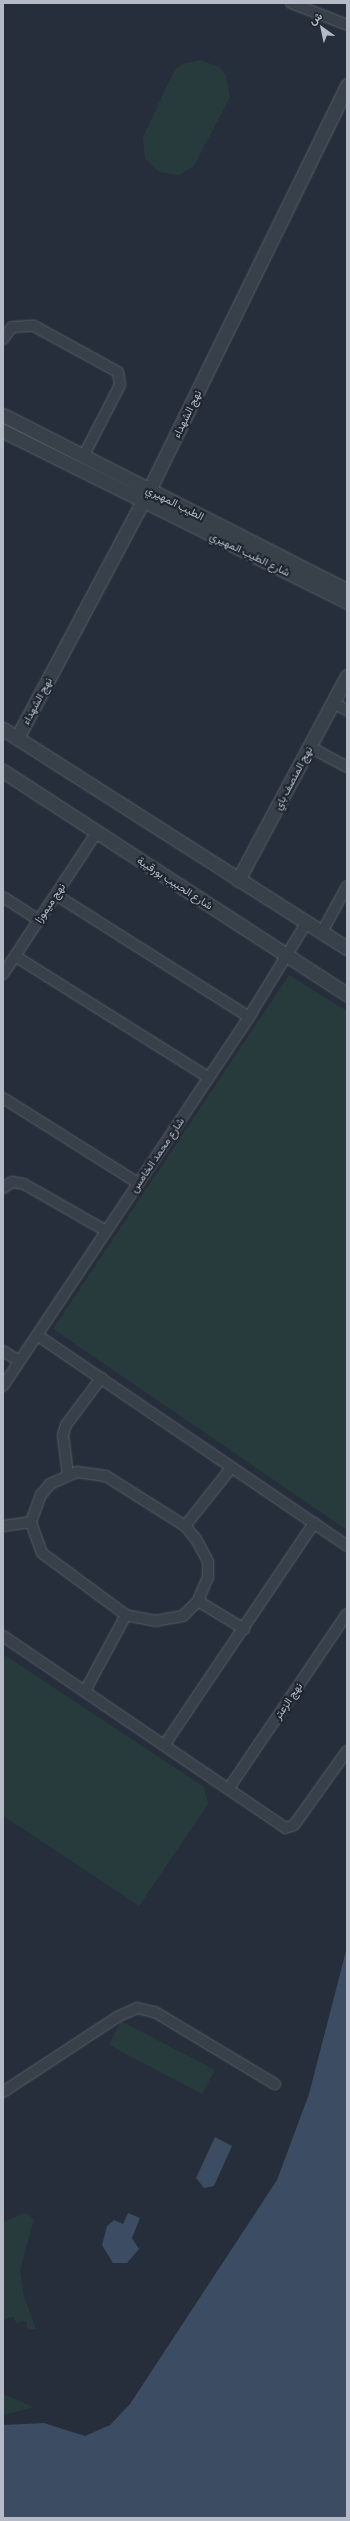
<!DOCTYPE html>
<meta charset="utf-8">
<style>
body{margin:0}
#map{position:relative;width:350px;height:2521px;overflow:hidden;background:#252e3a;font-family:Barlow,Vazirmatn,sans-serif}
div>[style]{position:absolute}
.green>*{inset:0;background:#283b3c}
.water>*{inset:0;background:#3c4c62}
.roads{filter:drop-shadow(0 0 1px #575e68) drop-shadow(0 0 1px #575e68)}
.minor>*{height:10px;margin:-5px;padding:0 5px;transform-origin:5px;border-radius:5px;background:#38404a}
.tertiary>*{height:13px;margin:-6.5px;padding:0 6.5px;transform-origin:6.5px;border-radius:6.5px;background:#38404a}
span{translate:-50% -50%;white-space:nowrap;text-align:center;line-height:1.15;-webkit-text-stroke:4px #1e252f;paint-order:stroke}
.street-label{font-size:11px;color:#b4bbc6}
.frame{position:absolute;inset:0;border:4px solid #b4bbc6;pointer-events:none}
.north{position:absolute;left:302px;top:8px;width:40px;height:40px;-webkit-text-stroke:3px #1e252f;paint-order:stroke;rotate:327deg;font-size:11px;font-weight:700;line-height:16px;text-align:center;color:#b4bbc6}
.north::after{content:'';display:block;margin:auto;width:14px;height:18px;background:#b4bbc6;clip-path:polygon(50% 0,100% 100%,50% 72%,0 100%)}
</style>
<div id="map">
<div class="green">
<i style="clip-path:polygon(200px 60px,219px 67px,226px 75px,230px 97px,194px 166px,179px 175px,159px 172px,145px 158px,143px 137px,174px 71px,182px 64px)"></i>
<i style="clip-path:polygon(289px 975px,347px 1011px,347px 1530px,53px 1329px)"></i>
<i style="clip-path:polygon(3px 1654px,204px 1787px,208px 1804px,139px 1906px,3px 1816px)"></i>
<i style="clip-path:polygon(121px 2021px,215px 2070px,202px 2094px,109px 2045px)"></i>
<i style="clip-path:polygon(25px 2213px,34px 2219px,20px 2270px,24px 2296px,36px 2329px,28px 2330px,26px 2321px,16px 2323px,14px 2317px,3px 2319px,3px 2222px)"></i>
<i style="clip-path:polygon(3px 2394px,34px 2407px,3px 2415px)"></i>
</div>
<div class="water">
<i style="clip-path:polygon(347px 1947px,347px 2518px,3px 2518px,3px 2425px,44px 2423px,85px 2436px,110px 2425px,130px 2404px,277px 2180px,309px 2094px)"></i>
<i style="clip-path:polygon(215px 2137px,232px 2146px,214px 2186px,204px 2188px,196px 2178px)"></i>
<i style="clip-path:polygon(128px 2213px,140px 2218px,132px 2238px,139px 2249px,127px 2263px,113px 2263px,102px 2245px,107px 2226px,114px 2220px,123px 2224px)"></i>
</div>
<div class="roads">
<div class="minor">
<i style="left:291px;top:3px;width:60px;rotate:21.4deg"></i>
<i style="left:3px;top:339px;width:15px;rotate:-53deg"></i>
<i style="left:12px;top:327px;width:22px;rotate:-3deg"></i>
<i style="left:34px;top:326px;width:96px;rotate:28.7deg"></i>
<i style="left:118px;top:372px;width:13px;rotate:81deg"></i>
<i style="left:120px;top:385px;width:81px;rotate:117.2deg"></i>
<i style="left:333px;top:703px;width:16px;rotate:27deg"></i>
<i style="left:310px;top:747px;width:42px;rotate:28.4deg"></i>
<i style="left:56px;top:895px;width:228px;rotate:32.3deg"></i>
<i style="left:3px;top:897px;width:43px;rotate:32.6deg"></i>
<i style="left:322px;top:932px;width:52px;rotate:-61.5deg"></i>
<i style="left:15px;top:956px;width:228px;rotate:32.1deg"></i>
<i style="left:3px;top:974px;width:170px;rotate:-56.5deg"></i>
<i style="left:3px;top:1098px;width:160px;rotate:32.2deg"></i>
<i style="left:3px;top:1188px;width:11px;rotate:-34deg"></i>
<i style="left:12px;top:1182px;width:12px;rotate:9deg"></i>
<i style="left:24px;top:1184px;width:95px;rotate:29.8deg"></i>
<i style="left:37px;top:1335px;width:375px;rotate:34.2deg"></i>
<i style="left:3px;top:1351px;width:19px;rotate:32deg"></i>
<i style="left:3px;top:1386px;width:449px;rotate:-56.3deg"></i>
<i style="left:252px;top:1012px;width:105px;rotate:-58.6deg"></i>
<i style="left:77px;top:1472px;width:29px;rotate:8deg"></i>
<i style="left:106px;top:1476px;width:93px;rotate:32.3deg"></i>
<i style="left:185px;top:1526px;width:17px;rotate:50deg"></i>
<i style="left:196px;top:1539px;width:26px;rotate:62deg"></i>
<i style="left:208px;top:1562px;width:15px;rotate:90deg"></i>
<i style="left:208px;top:1577px;width:26px;rotate:113deg"></i>
<i style="left:198px;top:1601px;width:21px;rotate:135deg"></i>
<i style="left:183px;top:1616px;width:27px;rotate:170deg"></i>
<i style="left:156px;top:1621px;width:31px;rotate:-169deg"></i>
<i style="left:126px;top:1615px;width:104px;rotate:-143.6deg"></i>
<i style="left:42px;top:1553px;width:33px;rotate:-110deg"></i>
<i style="left:31px;top:1522px;width:29px;rotate:-70deg"></i>
<i style="left:41px;top:1495px;width:14px;rotate:-51deg"></i>
<i style="left:50px;top:1484px;width:30px;rotate:-24deg"></i>
<i style="left:68px;top:1475px;width:40px;rotate:-97.1deg"></i>
<i style="left:63px;top:1435px;width:10px;rotate:-73deg"></i>
<i style="left:66px;top:1425px;width:59px;rotate:-53.3deg"></i>
<i style="left:3px;top:1526px;width:28px;rotate:-8deg"></i>
<i style="left:185px;top:1526px;width:75px;rotate:-51.5deg"></i>
<i style="left:198px;top:1601px;width:54px;rotate:31.3deg"></i>
<i style="left:3px;top:1636px;width:341px;rotate:34.2deg"></i>
<i style="left:285px;top:1828px;width:9px;rotate:-18deg"></i>
<i style="left:294px;top:1825px;width:91px;rotate:-54.4deg"></i>
<i style="left:85px;top:1691px;width:86px;rotate:-61.7deg"></i>
<i style="left:165px;top:1744px;width:267px;rotate:-56deg"></i>
<i style="left:229px;top:1788px;width:210px;rotate:-55.9deg"></i>
<i style="left:3px;top:2092px;width:136px;rotate:-33.3deg"></i>
<i style="left:117px;top:2017px;width:22px;rotate:-24deg"></i>
<i style="left:137px;top:2008px;width:18px;rotate:13deg"></i>
<i style="left:155px;top:2012px;width:140px;rotate:31deg"></i>
</div>
<div class="tertiary">
<i style="left:3px;top:415px;width:386px;rotate:27deg"></i>
<i style="left:3px;top:431px;width:384px;rotate:26.4deg"></i>
<i style="left:3px;top:729px;width:408px;rotate:32.5deg"></i>
<i style="left:17px;top:738px;width:281px;rotate:-62deg"></i>
<i style="left:149px;top:490px;width:451px;rotate:-63.9deg"></i>
<i style="left:3px;top:771px;width:410px;rotate:33deg"></i>
<i style="left:238px;top:880px;width:231px;rotate:-61.9deg"></i>
</div>
</div>
<div class="street-label">
<span style="left:187px;top:414px;rotate:-64deg">نهج الشهداء</span>
<span style="left:175px;top:503px;rotate:27deg">الطيب المهيري</span>
<span style="left:250px;top:554px;rotate:26deg">شارع الطيب المهيري</span>
<span style="left:37px;top:701px;rotate:-62deg">نهج الشهداء</span>
<span style="left:293px;top:778px;rotate:-62deg">نهج المنصف باي</span>
<span style="left:175px;top:883px;rotate:33deg">شارع الحبيب بورقيبة</span>
<span style="left:50px;top:903px;rotate:-56deg">نهج ميموزا</span>
<span style="left:157px;top:1155px;rotate:-56deg">شارع محمد الخامس</span>
<span style="left:288px;top:1701px;rotate:-56deg">نهج الزعتر</span>
</div>
<div class="frame"></div>
<div class="north">ش</div>
</div>
